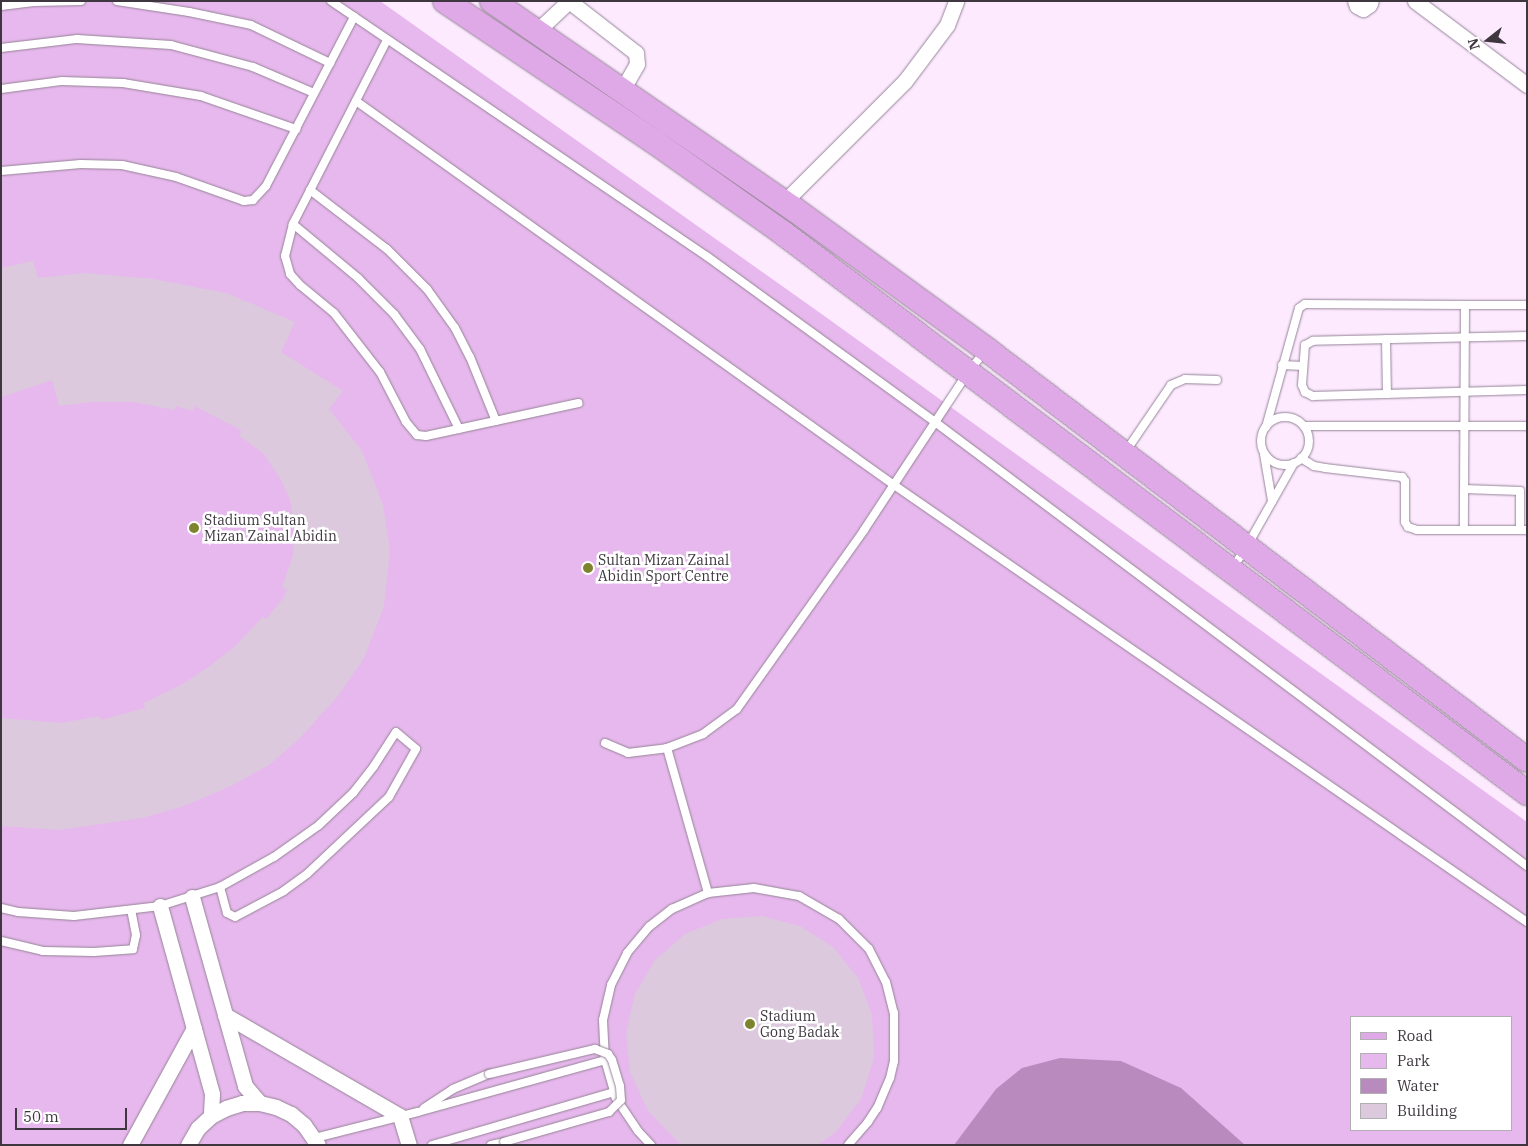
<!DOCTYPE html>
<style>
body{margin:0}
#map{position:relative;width:1528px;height:1146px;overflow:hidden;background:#fdeaff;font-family:"IBM Plex Serif",serif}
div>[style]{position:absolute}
.green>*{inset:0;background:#e7b8ed}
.water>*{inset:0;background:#b88abe}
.building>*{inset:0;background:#dcc9de}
.roads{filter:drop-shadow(0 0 1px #958497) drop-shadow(0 0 1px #958497)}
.service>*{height:8px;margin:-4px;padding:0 4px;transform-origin:4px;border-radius:4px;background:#fff}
.service>.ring{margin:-4px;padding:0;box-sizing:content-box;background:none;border:8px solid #fff;border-radius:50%}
.minor>*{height:15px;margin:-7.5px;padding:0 7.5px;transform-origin:7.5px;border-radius:7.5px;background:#fff}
.primary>*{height:24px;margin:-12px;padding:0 12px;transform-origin:12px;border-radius:12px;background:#dfa8e6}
.bridges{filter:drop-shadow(0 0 1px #958497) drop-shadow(0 0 1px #958497)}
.service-bridge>*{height:8px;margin:-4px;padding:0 4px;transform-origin:4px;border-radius:4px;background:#fff}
.dots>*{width:14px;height:14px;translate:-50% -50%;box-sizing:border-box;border:2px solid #fff;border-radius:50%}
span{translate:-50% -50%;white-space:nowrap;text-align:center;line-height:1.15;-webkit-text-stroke:5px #fff;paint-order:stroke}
.poi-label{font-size:14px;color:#3e373f}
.left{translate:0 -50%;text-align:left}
.frame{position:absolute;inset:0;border:2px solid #3e373f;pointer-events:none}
.legend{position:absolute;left:1350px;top:1016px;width:162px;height:115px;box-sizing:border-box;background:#fff;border:1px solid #b2afb2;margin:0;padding:6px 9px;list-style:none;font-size:15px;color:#3e373f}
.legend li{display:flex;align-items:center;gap:10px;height:25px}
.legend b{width:25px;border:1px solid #b2afb2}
.north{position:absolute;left:1463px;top:15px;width:50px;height:50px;-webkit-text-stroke:4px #fff;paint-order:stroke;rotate:254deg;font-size:14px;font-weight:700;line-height:20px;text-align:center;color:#3e373f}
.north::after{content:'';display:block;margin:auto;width:18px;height:22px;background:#3e373f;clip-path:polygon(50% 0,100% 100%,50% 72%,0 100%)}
.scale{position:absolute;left:15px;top:1108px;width:112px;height:22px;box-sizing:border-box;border:2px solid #3e373f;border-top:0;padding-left:6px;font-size:15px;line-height:18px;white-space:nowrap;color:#3e373f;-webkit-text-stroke:4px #fff;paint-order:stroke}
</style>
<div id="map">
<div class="green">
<i style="clip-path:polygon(evenodd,1px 1px,380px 1px,823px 315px,1527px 822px,1527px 1145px,1px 1145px,1px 1px,1352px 1017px,1512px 1017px,1512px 1130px,1352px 1130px,1352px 1017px)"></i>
</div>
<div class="water">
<i style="clip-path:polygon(1060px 1058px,1121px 1061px,1181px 1088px,1245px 1145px,954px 1145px,996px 1089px,1022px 1068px)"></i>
</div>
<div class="building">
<i style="clip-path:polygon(33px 261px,38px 278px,85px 273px,154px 279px,226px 293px,295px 322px,281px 352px,343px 391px,329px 409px,362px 451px,383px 505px,390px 551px,384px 606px,364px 658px,338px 696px,299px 739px,269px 765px,231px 786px,184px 806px,142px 818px,60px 830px,1px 826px,1px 718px,61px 723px,100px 716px,101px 720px,145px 708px,144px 703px,181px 685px,210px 666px,234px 647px,263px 617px,266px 619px,282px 600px,287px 590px,282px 587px,293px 555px,294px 526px,290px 500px,280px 478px,264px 454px,240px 436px,241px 430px,194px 406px,193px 411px,176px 406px,174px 410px,134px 402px,91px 402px,59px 406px,52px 380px,1px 397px,1px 268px)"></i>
<i style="clip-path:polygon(761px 916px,800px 926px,833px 947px,858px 978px,872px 1015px,874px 1058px,861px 1099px,835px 1133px,817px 1145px,683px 1145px,678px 1142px,648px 1111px,630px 1072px,626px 1033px,635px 994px,655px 960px,685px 934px,722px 919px)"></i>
</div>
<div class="roads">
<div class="service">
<i style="left:117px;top:1px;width:73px;rotate:8.7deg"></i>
<i style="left:189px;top:12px;width:63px;rotate:11.8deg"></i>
<i style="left:251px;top:25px;width:88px;rotate:25.7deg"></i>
<i style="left:331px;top:1px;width:456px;rotate:34.2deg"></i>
<i style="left:708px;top:257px;width:281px;rotate:36deg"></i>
<i style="left:935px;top:422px;width:740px;rotate:36.87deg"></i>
<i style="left:1px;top:6px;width:33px;rotate:-7deg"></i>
<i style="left:34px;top:2px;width:47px;rotate:-1.2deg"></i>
<i style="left:387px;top:40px;width:207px;rotate:117.1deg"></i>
<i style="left:293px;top:224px;width:33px;rotate:104deg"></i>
<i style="left:285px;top:256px;width:19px;rotate:74deg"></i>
<i style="left:290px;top:274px;width:15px;rotate:48deg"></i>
<i style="left:300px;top:285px;width:44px;rotate:39.5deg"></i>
<i style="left:334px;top:313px;width:75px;rotate:52.1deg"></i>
<i style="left:380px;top:372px;width:56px;rotate:62.5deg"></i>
<i style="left:406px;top:422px;width:17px;rotate:50deg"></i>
<i style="left:417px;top:435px;width:9px;rotate:6deg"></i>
<i style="left:426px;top:436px;width:156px;rotate:-12.2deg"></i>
<i style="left:1px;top:48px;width:77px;rotate:-6.8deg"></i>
<i style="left:77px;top:39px;width:94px;rotate:3.7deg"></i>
<i style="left:171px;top:45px;width:85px;rotate:15deg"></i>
<i style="left:253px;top:67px;width:66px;rotate:23.1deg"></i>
<i style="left:1px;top:89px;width:62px;rotate:-7.5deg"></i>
<i style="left:62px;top:81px;width:61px;rotate:1.9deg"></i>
<i style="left:123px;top:83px;width:79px;rotate:9.5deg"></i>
<i style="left:201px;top:96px;width:101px;rotate:19.2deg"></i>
<i style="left:356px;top:101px;width:661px;rotate:35.52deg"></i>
<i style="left:894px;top:485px;width:769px;rotate:34.62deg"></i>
<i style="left:1px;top:171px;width:80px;rotate:-5deg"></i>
<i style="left:81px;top:164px;width:41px;rotate:1.4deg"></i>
<i style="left:122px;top:165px;width:55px;rotate:12.5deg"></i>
<i style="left:176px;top:177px;width:72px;rotate:19.4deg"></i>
<i style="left:244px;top:201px;width:9px;rotate:-6deg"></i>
<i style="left:253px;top:200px;width:19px;rotate:-47deg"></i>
<i style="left:266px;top:186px;width:191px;rotate:-62.5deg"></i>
<i style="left:310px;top:190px;width:97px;rotate:37.5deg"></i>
<i style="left:387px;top:249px;width:57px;rotate:45deg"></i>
<i style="left:427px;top:289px;width:48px;rotate:54.3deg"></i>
<i style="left:455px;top:328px;width:33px;rotate:63deg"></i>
<i style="left:470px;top:357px;width:69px;rotate:67.9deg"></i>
<i style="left:293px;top:224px;width:85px;rotate:39.7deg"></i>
<i style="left:358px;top:278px;width:51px;rotate:45deg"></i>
<i style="left:394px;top:314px;width:44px;rotate:53.4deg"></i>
<i style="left:420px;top:349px;width:89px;rotate:64deg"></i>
<i style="left:1465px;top:305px;width:62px"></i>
<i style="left:1527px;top:336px;width:214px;rotate:178.7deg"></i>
<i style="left:1313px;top:341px;width:9px;rotate:153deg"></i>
<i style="left:1305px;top:345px;width:40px;rotate:94.3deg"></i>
<i style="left:1302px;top:385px;width:8px;rotate:67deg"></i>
<i style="left:1305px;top:392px;width:9px;rotate:27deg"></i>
<i style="left:1313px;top:396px;width:214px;rotate:-1.6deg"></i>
<i style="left:1386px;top:339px;width:55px;rotate:89deg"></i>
<i style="left:1282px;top:365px;width:21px;rotate:3deg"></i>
<i class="ring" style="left:1261px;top:417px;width:40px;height:40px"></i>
<i style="left:1304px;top:426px;width:223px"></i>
<i style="left:1266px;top:427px;width:123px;rotate:-74.5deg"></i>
<i style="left:1299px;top:308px;width:7px;rotate:-34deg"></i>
<i style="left:1305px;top:304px;width:160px;rotate:0.4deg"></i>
<i style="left:1465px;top:305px;width:225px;rotate:90.3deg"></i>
<i style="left:1126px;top:451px;width:80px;rotate:-55.7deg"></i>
<i style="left:1171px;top:385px;width:15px;rotate:-23deg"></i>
<i style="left:1185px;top:379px;width:32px;rotate:2deg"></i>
<i style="left:1264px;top:454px;width:48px;rotate:80.3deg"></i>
<i style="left:1301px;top:458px;width:15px;rotate:32deg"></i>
<i style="left:1314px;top:466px;width:11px;rotate:10deg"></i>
<i style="left:1325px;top:468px;width:78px;rotate:6.7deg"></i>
<i style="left:1402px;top:477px;width:5px;rotate:53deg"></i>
<i style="left:1405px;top:481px;width:41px;rotate:90deg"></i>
<i style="left:1405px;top:522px;width:6px;rotate:59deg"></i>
<i style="left:1408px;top:527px;width:9px;rotate:18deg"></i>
<i style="left:1417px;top:530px;width:110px"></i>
<i style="left:1464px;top:489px;width:56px;rotate:2deg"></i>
<i style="left:1520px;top:491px;width:39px;rotate:90deg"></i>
<i style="left:1232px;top:569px;width:27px;rotate:-57deg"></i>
<i style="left:1247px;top:546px;width:95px;rotate:-60.5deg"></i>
<i style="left:605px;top:743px;width:25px;rotate:23deg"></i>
<i style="left:628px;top:753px;width:39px;rotate:-7deg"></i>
<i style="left:667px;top:748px;width:39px;rotate:-21deg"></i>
<i style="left:703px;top:734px;width:42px;rotate:-36.3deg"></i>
<i style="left:737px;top:709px;width:219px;rotate:-54.6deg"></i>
<i style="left:864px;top:530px;width:191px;rotate:-56.6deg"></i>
<i style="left:969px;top:371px;width:26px;rotate:-51deg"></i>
<i style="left:667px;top:748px;width:151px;rotate:74.2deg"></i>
<i style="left:1px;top:908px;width:17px;rotate:13deg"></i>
<i style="left:18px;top:912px;width:56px;rotate:4.1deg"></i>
<i style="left:74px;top:916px;width:87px;rotate:-6.6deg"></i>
<i style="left:160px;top:906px;width:63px;rotate:-17.6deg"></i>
<i style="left:220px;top:887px;width:62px;rotate:-29.1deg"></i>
<i style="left:274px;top:857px;width:55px;rotate:-35.4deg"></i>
<i style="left:319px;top:825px;width:47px;rotate:-43.3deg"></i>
<i style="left:353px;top:793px;width:34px;rotate:-52deg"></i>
<i style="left:374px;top:766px;width:40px;rotate:-57.1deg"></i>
<i style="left:396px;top:732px;width:26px;rotate:40deg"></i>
<i style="left:416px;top:749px;width:55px;rotate:119.4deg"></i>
<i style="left:389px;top:797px;width:112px;rotate:136.8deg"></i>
<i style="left:307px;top:874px;width:29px;rotate:144deg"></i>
<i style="left:284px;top:891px;width:55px;rotate:152deg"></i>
<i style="left:235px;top:917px;width:9px;rotate:-153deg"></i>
<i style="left:227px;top:913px;width:27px;rotate:-105deg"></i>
<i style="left:1px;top:941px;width:43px;rotate:13.4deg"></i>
<i style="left:43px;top:951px;width:51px;rotate:1.1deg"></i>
<i style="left:94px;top:952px;width:39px;rotate:-4deg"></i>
<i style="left:133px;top:949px;width:14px;rotate:-78deg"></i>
<i style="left:136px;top:935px;width:25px;rotate:-101deg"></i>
<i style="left:424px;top:1108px;width:35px;rotate:-33deg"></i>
<i style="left:453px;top:1089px;width:39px;rotate:-23deg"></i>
<i style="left:315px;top:1138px;width:106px;rotate:-14.2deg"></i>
<i style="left:418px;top:1112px;width:194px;rotate:-15.5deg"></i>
<i style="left:432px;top:1145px;width:191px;rotate:-16.2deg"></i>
<i style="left:491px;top:1145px;width:13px;rotate:-13deg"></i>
<i style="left:651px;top:1145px;width:19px;rotate:-133deg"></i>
<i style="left:638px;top:1131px;width:40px;rotate:-124deg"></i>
<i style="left:616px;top:1098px;width:40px;rotate:-106deg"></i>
<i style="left:605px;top:1060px;width:40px;rotate:-92.9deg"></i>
<i style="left:603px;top:1020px;width:36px;rotate:-77deg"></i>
<i style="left:611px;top:985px;width:36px;rotate:-63deg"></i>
<i style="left:627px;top:953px;width:35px;rotate:-50deg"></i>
<i style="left:650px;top:926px;width:28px;rotate:-38deg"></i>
<i style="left:672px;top:909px;width:39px;rotate:-24deg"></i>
<i style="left:708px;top:893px;width:46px;rotate:-6.2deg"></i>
<i style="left:754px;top:888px;width:46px;rotate:10.1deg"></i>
<i style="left:799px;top:896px;width:46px;rotate:29.9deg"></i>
<i style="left:839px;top:919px;width:42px;rotate:45deg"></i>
<i style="left:869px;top:949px;width:37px;rotate:63deg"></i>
<i style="left:886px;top:982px;width:32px;rotate:76deg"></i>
<i style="left:894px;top:1013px;width:48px;rotate:90deg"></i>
<i style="left:894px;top:1061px;width:17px;rotate:103deg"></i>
<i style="left:890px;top:1078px;width:33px;rotate:113deg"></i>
<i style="left:877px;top:1108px;width:17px;rotate:123deg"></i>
<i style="left:868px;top:1122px;width:30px;rotate:131deg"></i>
</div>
<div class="minor">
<i style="left:569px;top:1px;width:85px;rotate:37.8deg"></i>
<i style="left:636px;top:53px;width:11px;rotate:85deg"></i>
<i style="left:637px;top:64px;width:30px;rotate:120deg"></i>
<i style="left:1355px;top:1px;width:5px;rotate:68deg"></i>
<i style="left:1357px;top:6px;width:7px;rotate:27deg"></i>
<i style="left:1363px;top:9px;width:7px;rotate:-34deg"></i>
<i style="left:1369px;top:5px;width:4px;rotate:-63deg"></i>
<i style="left:1415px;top:1px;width:140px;rotate:36.9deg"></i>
<i style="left:537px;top:31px;width:44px;rotate:-43.2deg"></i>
<i style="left:784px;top:202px;width:171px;rotate:-45deg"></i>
<i style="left:905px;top:81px;width:70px;rotate:-53.1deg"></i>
<i style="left:947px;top:25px;width:26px;rotate:-69deg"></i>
<i style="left:192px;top:897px;width:196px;rotate:74.3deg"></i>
<i style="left:245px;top:1086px;width:23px;rotate:49deg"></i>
<i style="left:160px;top:906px;width:195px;rotate:74.5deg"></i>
<i style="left:212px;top:1094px;width:22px;rotate:93deg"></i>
<i style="left:225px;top:1015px;width:202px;rotate:30deg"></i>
<i style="left:400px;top:1116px;width:30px;rotate:73deg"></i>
<i style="left:130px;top:1145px;width:133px;rotate:-61.3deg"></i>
<i style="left:188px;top:1145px;width:20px;rotate:-60deg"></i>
<i style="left:198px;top:1128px;width:18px;rotate:-43deg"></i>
<i style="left:211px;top:1116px;width:17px;rotate:-28deg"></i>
<i style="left:226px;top:1108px;width:17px;rotate:-17deg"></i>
<i style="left:242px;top:1103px;width:18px"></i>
<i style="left:260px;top:1103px;width:16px;rotate:14deg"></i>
<i style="left:276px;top:1107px;width:17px;rotate:25deg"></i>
<i style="left:291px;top:1114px;width:17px;rotate:40deg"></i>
<i style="left:304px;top:1125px;width:24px;rotate:55deg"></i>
</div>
<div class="primary">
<i style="left:445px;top:1px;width:254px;rotate:33.9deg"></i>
<i style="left:656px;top:143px;width:156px;rotate:35.3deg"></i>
<i style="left:783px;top:233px;width:931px;rotate:36.97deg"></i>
<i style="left:492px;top:1px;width:367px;rotate:34.6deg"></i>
<i style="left:794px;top:209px;width:238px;rotate:36.1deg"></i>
<i style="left:986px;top:349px;width:679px;rotate:37.22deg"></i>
</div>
</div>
<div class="bridges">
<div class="service-bridge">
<i style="left:489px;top:1074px;width:109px;rotate:-13.3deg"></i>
<i style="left:595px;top:1049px;width:14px;rotate:21deg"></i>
<i style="left:608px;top:1054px;width:7px;rotate:56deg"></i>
<i style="left:612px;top:1060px;width:27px;rotate:73deg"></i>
<i style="left:620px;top:1086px;width:14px;rotate:86deg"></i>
<i style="left:621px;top:1100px;width:17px;rotate:135deg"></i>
<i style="left:609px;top:1112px;width:109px;rotate:164.1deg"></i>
</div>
</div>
<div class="dots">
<i style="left:194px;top:528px;background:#7e832e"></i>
<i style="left:588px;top:568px;background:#7e832e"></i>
<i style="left:750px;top:1024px;background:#7e832e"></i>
</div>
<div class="poi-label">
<span class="left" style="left:204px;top:528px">Stadium Sultan<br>Mizan Zainal Abidin</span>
<span class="left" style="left:598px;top:568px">Sultan Mizan Zainal<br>Abidin Sport Centre</span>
<span class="left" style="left:760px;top:1024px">Stadium<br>Gong Badak</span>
</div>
<div class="frame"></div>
<ul class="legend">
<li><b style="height:6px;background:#dfa8e6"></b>Road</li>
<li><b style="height:14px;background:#e7b8ed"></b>Park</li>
<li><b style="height:14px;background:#b88abe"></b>Water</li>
<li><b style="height:14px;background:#dcc9de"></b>Building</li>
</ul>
<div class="north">N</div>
<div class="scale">50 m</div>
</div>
